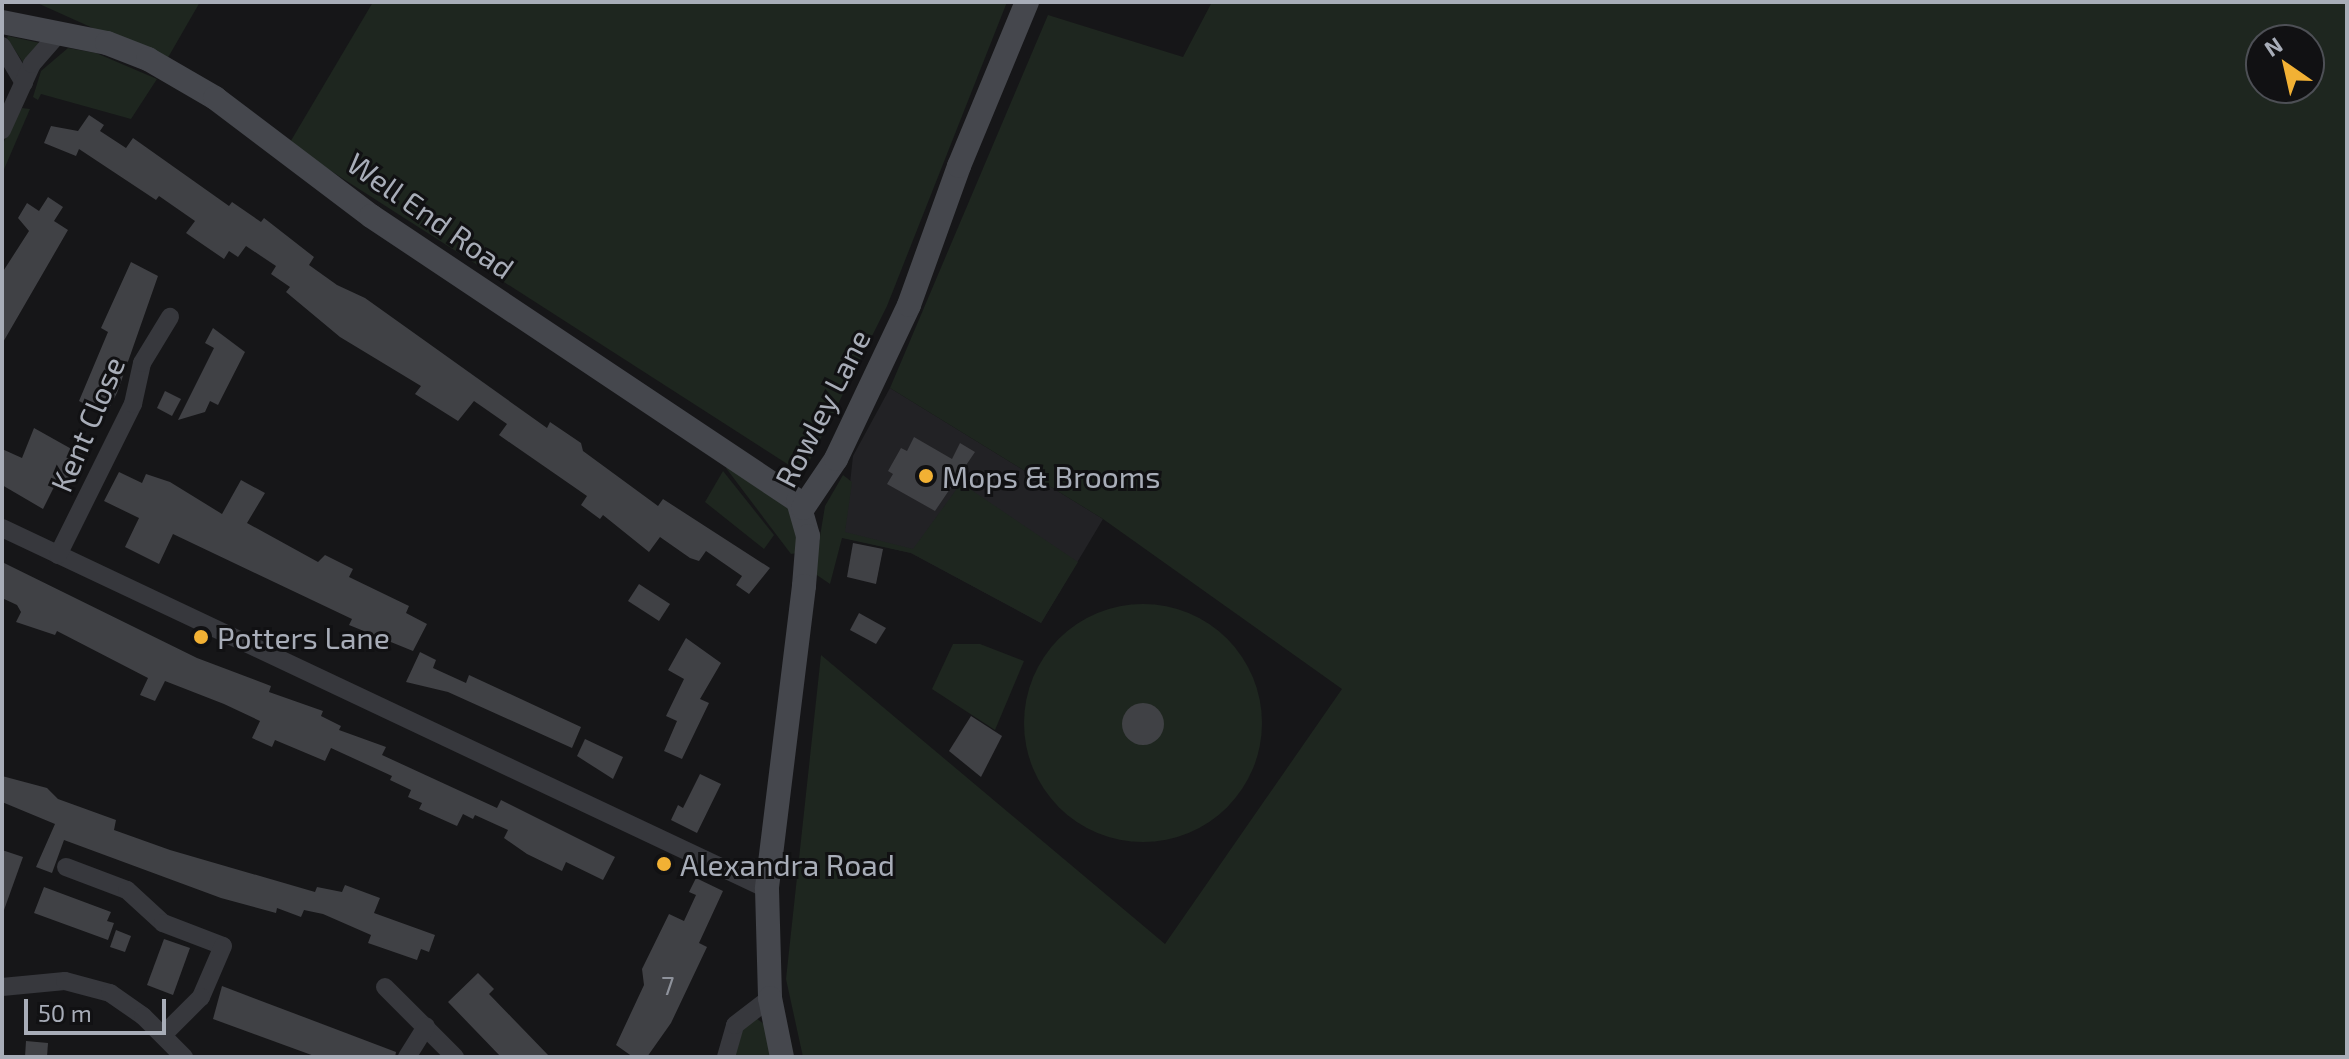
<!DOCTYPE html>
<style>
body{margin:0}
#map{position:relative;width:2349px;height:1059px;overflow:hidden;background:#161618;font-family:"Exo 2",sans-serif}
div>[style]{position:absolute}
.built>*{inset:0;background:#222225}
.green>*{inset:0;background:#1e261f}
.round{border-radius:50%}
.building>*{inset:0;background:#404145}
.street>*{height:18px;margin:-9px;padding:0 9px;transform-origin:9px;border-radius:9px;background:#37383d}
.secondary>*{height:24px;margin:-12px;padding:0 12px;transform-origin:12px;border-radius:12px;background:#45474d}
.dots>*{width:22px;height:22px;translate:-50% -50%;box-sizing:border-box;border:4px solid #111113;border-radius:50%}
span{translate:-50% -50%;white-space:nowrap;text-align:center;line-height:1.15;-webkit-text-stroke:6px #111113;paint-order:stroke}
.number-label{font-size:26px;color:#8e929b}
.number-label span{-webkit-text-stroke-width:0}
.street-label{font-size:30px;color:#a8adb8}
.poi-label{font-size:30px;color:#a8adb8}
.left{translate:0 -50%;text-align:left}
.frame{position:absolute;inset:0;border:4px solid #a8adb8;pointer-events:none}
.north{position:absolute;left:2245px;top:24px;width:80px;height:80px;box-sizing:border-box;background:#111113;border:2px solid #4d4f55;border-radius:50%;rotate:326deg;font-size:22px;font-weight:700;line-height:32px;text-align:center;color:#a8adb8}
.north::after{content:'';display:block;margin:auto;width:28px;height:36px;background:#f2b134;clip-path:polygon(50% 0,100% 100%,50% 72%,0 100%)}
.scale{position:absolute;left:24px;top:999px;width:142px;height:36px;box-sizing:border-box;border:4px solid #a8adb8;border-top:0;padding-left:10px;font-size:24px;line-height:28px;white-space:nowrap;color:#a8adb8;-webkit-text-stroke:6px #111113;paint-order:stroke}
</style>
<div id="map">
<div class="built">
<i style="clip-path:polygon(890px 388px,1103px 519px,1041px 623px,911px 553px,844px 538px,853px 456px)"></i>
</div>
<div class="green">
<i style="clip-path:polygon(35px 2px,200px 2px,166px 61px)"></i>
<i style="clip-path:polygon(373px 2px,1007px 2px,887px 306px,803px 474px,289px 144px)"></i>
<i style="clip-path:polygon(evenodd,1212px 2px,2347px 2px,2347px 1057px,803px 1057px,786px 979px,821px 655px,1165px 944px,1342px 689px,1103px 519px,890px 388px,1048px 15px,1183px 57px,1212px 2px,2261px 40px,2309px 40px,2309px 88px,2261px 88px,2261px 40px)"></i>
<i style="clip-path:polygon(8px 36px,40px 43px,24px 64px,7px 38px)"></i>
<i style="clip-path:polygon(68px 48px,96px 53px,157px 79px,131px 119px,41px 94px,38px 100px,33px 97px,41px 71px)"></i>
<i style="clip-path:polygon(22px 108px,30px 109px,2px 174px,2px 145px)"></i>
<i style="clip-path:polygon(730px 466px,789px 506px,795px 516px,797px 553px,791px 554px,726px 468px)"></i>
<i style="clip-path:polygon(723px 471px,774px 535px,764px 549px,705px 502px)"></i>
<i style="clip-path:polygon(843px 475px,852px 482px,845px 532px,913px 549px,961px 483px,1078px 562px,1041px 623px,911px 553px,842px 538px,830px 584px,814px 573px,825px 506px)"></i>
<i class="round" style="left:1024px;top:604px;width:238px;height:238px"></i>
<i style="clip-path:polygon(953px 644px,980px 644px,1024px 661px,995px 730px,932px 689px)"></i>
<i style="clip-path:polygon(756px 1018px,764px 1024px,772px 1057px,734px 1057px,743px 1027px)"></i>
</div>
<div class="building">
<i style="clip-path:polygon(89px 115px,104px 125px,100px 131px,126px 148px,133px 138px,229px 206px,232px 202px,261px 222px,264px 218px,314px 257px,309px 265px,337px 285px,365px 298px,547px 428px,550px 422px,581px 443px,583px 451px,658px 506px,663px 499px,770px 568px,749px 594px,736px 585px,742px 576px,706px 551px,699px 561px,690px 558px,660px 537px,649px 552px,603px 515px,600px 519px,581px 505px,587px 496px,499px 435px,507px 424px,474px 401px,458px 421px,415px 394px,421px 386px,340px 337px,286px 292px,290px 287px,271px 274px,276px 266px,246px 246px,238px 257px,229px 251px,224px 259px,186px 233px,195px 221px,159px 196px,156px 200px,79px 149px,76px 156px,44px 143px,51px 126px,78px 131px)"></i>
<i style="clip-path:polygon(48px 197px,63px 207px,54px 221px,68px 230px,2px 344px,2px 273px,29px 231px,18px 218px,27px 203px,39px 211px)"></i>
<i style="clip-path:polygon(131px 262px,158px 276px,117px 393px,109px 408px,100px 403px,96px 410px,79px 401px,108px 332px,101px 328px)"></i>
<i style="clip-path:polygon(213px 328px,245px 352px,218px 405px,210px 401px,205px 412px,178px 420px,214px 348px,205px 343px)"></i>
<i style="clip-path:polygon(165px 391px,181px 399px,172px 416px,157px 408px)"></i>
<i style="clip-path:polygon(34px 428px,84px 456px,70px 485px,58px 479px,43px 509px,2px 485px,2px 449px,22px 458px)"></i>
<i style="clip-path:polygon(914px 437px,952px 459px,960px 443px,975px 452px,935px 511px,887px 484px,893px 474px,888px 471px,901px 448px,907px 451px)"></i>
<i style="clip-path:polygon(119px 472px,142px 483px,146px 474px,170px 482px,222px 514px,241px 480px,265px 493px,247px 523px,318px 562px,325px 555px,353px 569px,349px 577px,409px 606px,406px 613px,427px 624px,413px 651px,349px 625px,352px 619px,173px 534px,159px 564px,125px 547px,139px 518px,104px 501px)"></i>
<i style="clip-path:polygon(853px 543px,883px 549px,876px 584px,847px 577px)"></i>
<i style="clip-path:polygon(2px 562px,197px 658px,271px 686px,269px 692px,323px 711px,321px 716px,341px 726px,339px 730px,386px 747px,382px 755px,497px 808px,501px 800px,615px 857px,603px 880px,566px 862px,562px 871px,527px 854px,504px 838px,508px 830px,475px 815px,473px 819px,463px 814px,457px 826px,419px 809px,422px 803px,408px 797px,411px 790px,390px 780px,392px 776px,331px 748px,325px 761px,275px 740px,272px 747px,252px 738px,260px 721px,224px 704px,165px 681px,155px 701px,140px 695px,148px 678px,57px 631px,55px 635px,16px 622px,21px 612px,17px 605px,2px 598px)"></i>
<i style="clip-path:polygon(639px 584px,670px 604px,659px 621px,628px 601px)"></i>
<i style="clip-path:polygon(859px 613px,886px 628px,876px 644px,850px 630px)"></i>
<i style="clip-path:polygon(686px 638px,721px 663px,700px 699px,709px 703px,682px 759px,664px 751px,677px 721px,666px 716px,684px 679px,668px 670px)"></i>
<i style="clip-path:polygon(420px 652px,436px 660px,433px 668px,466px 683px,469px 675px,581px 727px,572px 748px,448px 692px,406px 682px)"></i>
<i class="round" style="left:1122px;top:703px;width:42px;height:42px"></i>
<i style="clip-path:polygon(971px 716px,1002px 736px,981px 777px,949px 751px)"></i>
<i style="clip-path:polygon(585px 739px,623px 757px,613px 779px,577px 756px)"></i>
<i style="clip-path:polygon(700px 774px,721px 784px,697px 833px,671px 820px,678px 805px,683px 808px)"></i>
<i style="clip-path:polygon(2px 776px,47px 788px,58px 799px,116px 820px,114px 830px,170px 850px,315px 892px,317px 887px,342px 892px,345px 885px,380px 898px,374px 913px,435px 935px,429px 952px,421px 949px,417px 960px,368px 943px,371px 935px,323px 914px,304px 910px,301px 917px,277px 908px,276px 913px,221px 898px,64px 840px,52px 873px,36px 867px,55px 824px,2px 802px)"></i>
<i style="clip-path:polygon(2px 850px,23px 857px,4px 910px,2px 910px)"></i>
<i style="clip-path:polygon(696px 878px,723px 891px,699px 943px,707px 947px,671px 1023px,647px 1057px,633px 1057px,616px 1045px,644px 985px,642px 969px,669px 914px,684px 921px,696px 895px,689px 892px)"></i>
<i style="clip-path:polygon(44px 887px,111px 912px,107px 921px,114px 923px,108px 940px,34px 913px)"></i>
<i style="clip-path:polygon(116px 930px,131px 936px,125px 952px,110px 947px)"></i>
<i style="clip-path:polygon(164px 939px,190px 948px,173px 995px,147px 985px)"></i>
<i style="clip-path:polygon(478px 973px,494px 989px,489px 994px,550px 1057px,501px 1057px,448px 1002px)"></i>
<i style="clip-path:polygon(222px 986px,396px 1052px,395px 1057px,317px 1057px,213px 1019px)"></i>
<i style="clip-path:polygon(26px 1041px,48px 1043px,47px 1057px,25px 1057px)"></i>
</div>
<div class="street">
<i style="left:2px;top:46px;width:43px;rotate:59.3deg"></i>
<i style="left:2px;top:130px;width:72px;rotate:-65.6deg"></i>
<i style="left:32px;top:64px;width:43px;rotate:-48.8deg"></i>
<i style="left:2px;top:528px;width:846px;rotate:25.26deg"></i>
<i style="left:58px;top:555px;width:169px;rotate:-63.6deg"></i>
<i style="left:133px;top:404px;width:42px;rotate:-77.6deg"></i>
<i style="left:142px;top:363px;width:54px;rotate:-58.7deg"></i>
<i style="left:66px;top:867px;width:65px;rotate:20.7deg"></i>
<i style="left:127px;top:890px;width:49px;rotate:42.5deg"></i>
<i style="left:163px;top:923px;width:64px;rotate:21deg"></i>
<i style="left:223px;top:946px;width:56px;rotate:113.3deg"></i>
<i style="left:201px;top:997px;width:54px;rotate:135deg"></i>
<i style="left:2px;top:987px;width:63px;rotate:-5.4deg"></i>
<i style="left:65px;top:981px;width:47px;rotate:14.9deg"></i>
<i style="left:110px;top:993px;width:40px;rotate:34.9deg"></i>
<i style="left:143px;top:1016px;width:58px;rotate:45deg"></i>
<i style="left:385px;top:987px;width:99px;rotate:45deg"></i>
<i style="left:407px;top:1057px;width:36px;rotate:-58deg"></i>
<i style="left:726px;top:1057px;width:33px;rotate:-74deg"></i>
<i style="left:735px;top:1025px;width:44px;rotate:-37.6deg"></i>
</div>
<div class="secondary">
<i style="left:2px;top:22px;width:107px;rotate:11.3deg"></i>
<i style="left:107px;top:43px;width:44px;rotate:21.3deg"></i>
<i style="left:148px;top:59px;width:78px;rotate:30.2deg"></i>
<i style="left:215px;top:98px;width:196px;rotate:37.1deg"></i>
<i style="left:371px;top:216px;width:513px;rotate:33.72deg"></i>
<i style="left:798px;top:501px;width:36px;rotate:74deg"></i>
<i style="left:808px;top:536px;width:50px;rotate:94.6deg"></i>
<i style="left:804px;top:586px;width:305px;rotate:97deg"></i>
<i style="left:767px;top:889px;width:109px;rotate:88.4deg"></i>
<i style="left:770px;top:998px;width:60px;rotate:78.5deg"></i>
<i style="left:803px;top:508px;width:59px;rotate:-56deg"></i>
<i style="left:836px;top:459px;width:170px;rotate:-64.6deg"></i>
<i style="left:909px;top:305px;width:148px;rotate:-70.2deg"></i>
<i style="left:959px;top:166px;width:178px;rotate:-67.5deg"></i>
</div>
<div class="dots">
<i style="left:926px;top:476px;background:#f2b134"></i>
<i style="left:201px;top:637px;background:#f2b134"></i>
<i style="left:664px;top:864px;background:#f2b134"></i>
</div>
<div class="number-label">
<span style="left:668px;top:985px">7</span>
</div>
<div class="street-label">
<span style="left:431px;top:215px;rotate:35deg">Well End Road</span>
<span style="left:822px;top:408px;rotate:-63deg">Rowley Lane</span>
<span style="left:87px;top:424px;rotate:-67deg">Kent Close</span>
</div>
<div class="poi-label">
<span class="left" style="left:942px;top:476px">Mops &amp; Brooms</span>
<span class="left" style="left:217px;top:637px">Potters Lane</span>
<span class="left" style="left:680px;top:864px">Alexandra Road</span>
</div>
<div class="frame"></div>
<div class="north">N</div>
<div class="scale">50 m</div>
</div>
